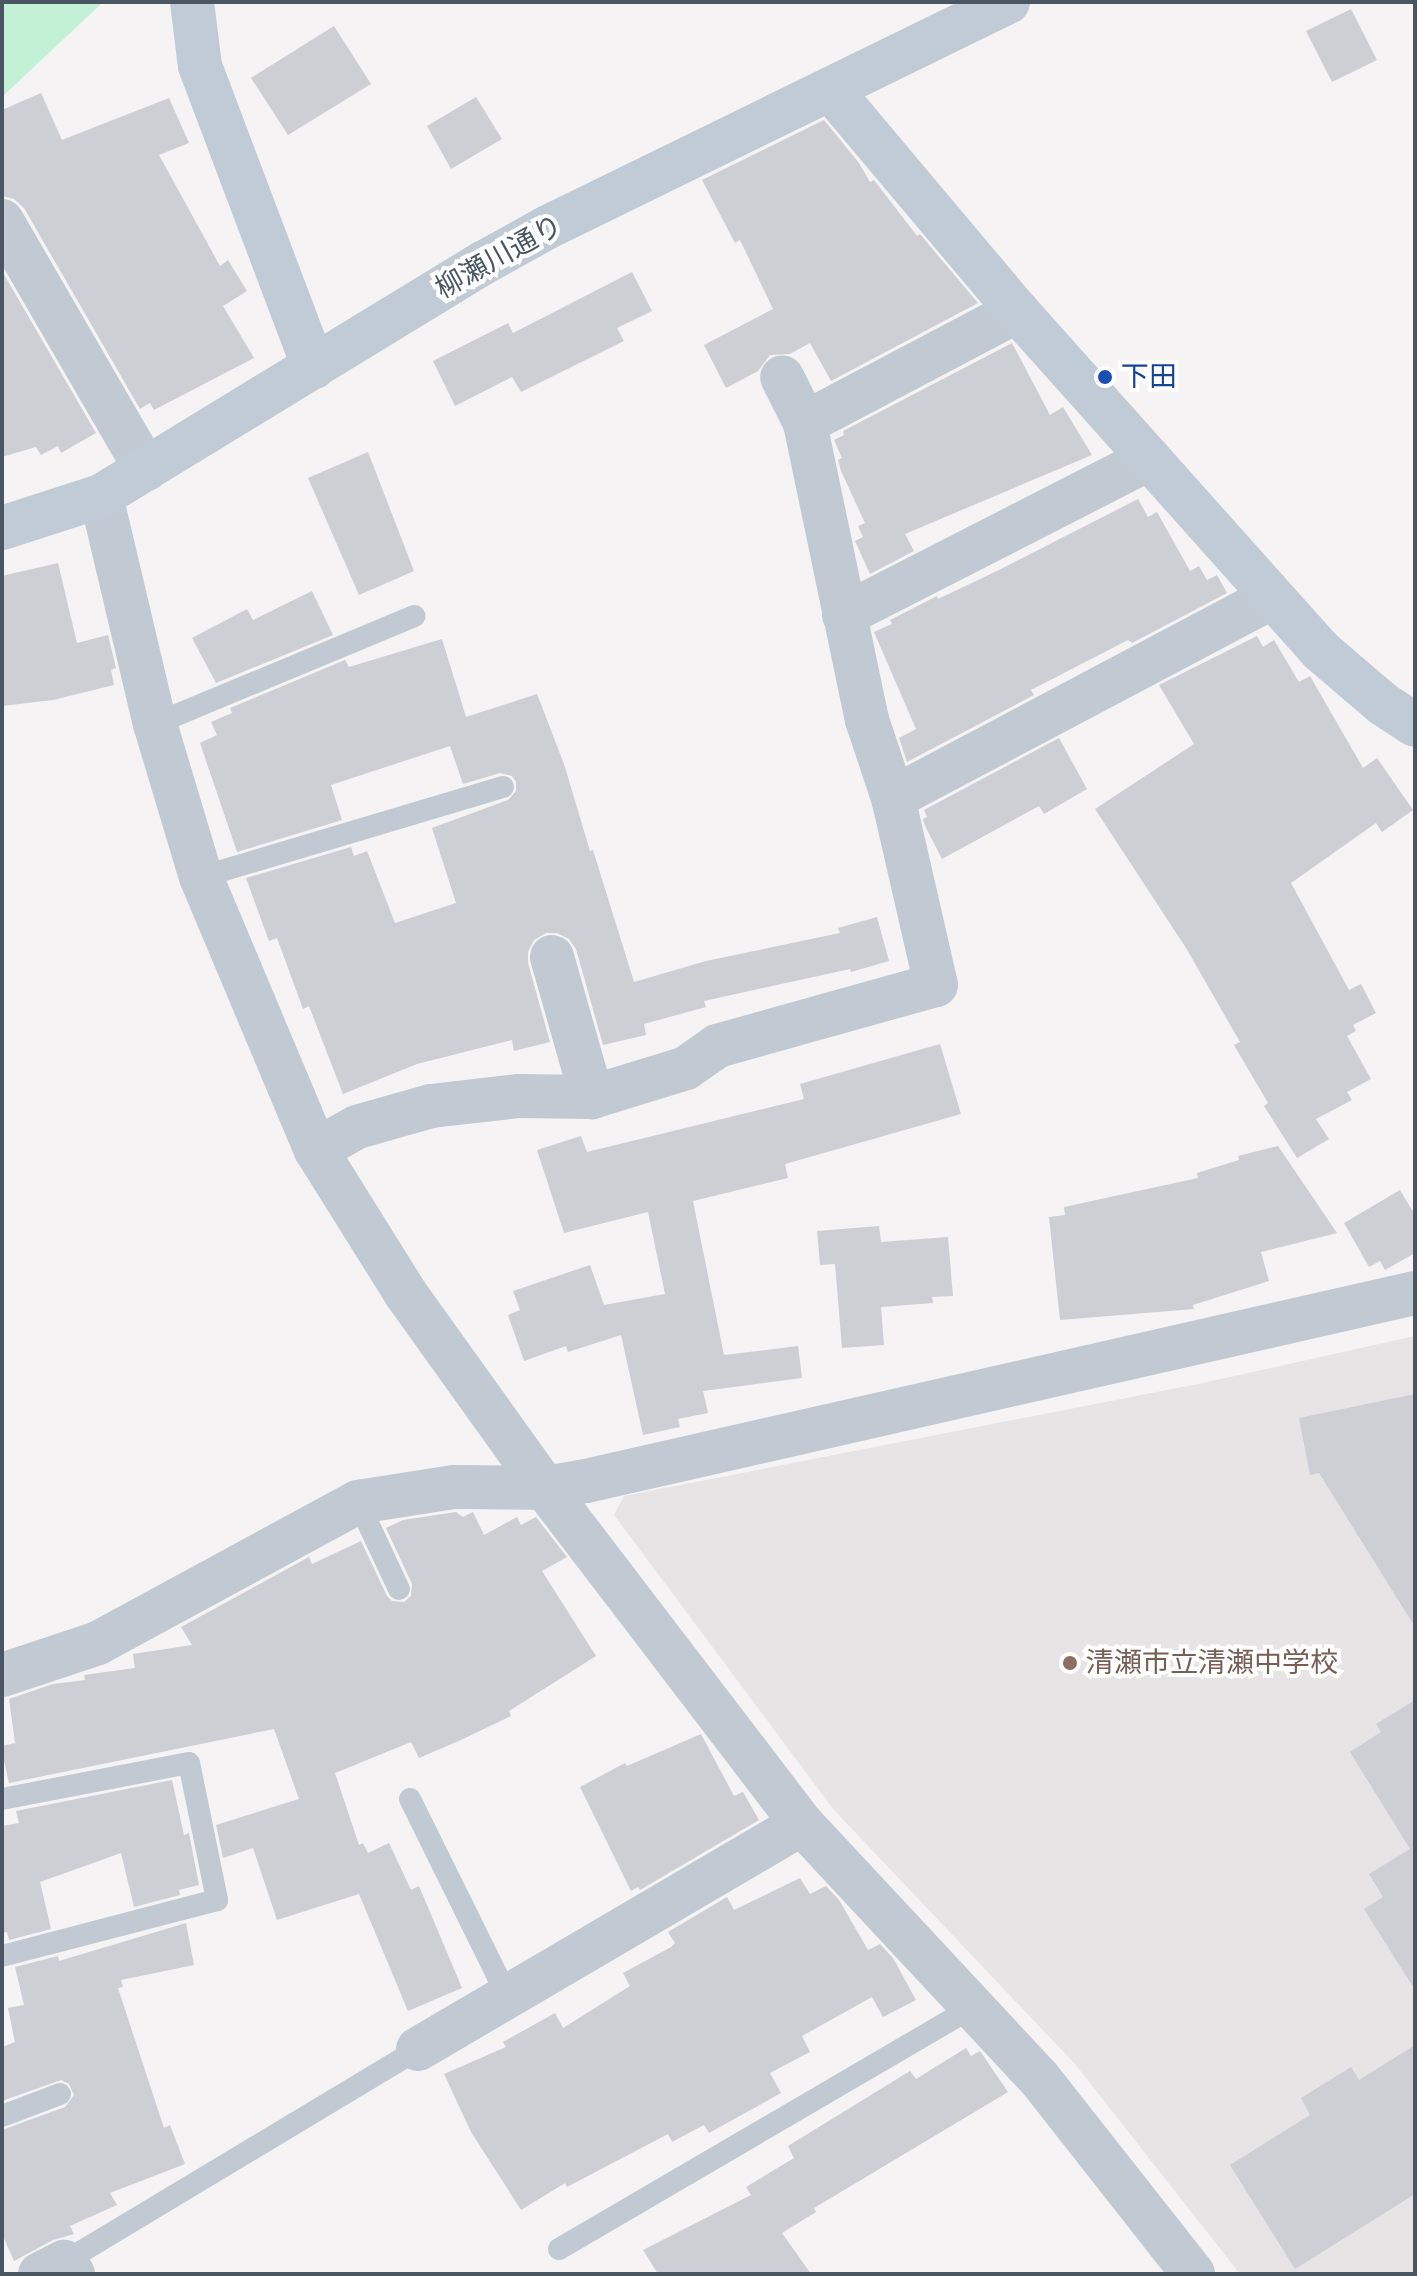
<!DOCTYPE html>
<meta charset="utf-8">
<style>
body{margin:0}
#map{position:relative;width:1417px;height:2276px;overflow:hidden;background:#f5f3f3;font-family:Rubik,"Noto Sans JP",sans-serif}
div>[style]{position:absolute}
.education>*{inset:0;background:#e6e4e5}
.green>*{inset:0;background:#c3f1d5}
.building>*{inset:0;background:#cdcfd5}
.lane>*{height:22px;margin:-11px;padding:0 11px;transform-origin:11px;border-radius:11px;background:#c1cad2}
.street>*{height:44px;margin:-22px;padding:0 22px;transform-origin:22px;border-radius:22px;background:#c1cad2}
.secondary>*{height:44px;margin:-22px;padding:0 22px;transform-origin:22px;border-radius:22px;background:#c1cbd6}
.dots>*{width:22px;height:22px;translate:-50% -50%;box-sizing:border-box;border:4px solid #fff;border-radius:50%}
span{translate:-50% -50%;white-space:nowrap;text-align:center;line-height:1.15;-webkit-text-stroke:8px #fff;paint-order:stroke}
.street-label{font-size:28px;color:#4a5661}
.transit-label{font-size:28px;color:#164399}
.left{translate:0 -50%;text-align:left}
.education-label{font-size:28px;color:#785e54}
.frame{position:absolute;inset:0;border:4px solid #4a5661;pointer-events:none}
</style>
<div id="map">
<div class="education">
<i style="clip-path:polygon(1415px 1336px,1415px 2274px,1240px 2274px,1075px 2064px,834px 1810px,614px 1515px,624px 1496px,1203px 1383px)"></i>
</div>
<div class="green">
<i style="clip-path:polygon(2px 2px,103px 2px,2px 97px)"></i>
</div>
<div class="building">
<i style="clip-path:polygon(1351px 9px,1377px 60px,1332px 82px,1306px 31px)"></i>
<i style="clip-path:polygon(334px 26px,371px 84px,288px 135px,251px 78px)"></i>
<i style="clip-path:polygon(41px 93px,62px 140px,169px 98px,189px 143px,159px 155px,220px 266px,228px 260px,247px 291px,223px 306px,254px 358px,154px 410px,150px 403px,140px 409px,24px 208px,14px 199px,2px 196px,2px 110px)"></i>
<i style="clip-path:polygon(476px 97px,502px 139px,451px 169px,427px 126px)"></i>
<i style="clip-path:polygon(824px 120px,859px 163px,870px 182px,874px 180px,917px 236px,920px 234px,978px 303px,831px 381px,810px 343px,790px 354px,770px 355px,758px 371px,726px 388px,704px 345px,773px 309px,740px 240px,735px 243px,702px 180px)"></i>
<i style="clip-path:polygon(2px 271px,96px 433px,61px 453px,58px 446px,41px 455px,36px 447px,2px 457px)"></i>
<i style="clip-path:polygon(632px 272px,652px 311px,617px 328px,624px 341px,521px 392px,512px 377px,455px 406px,433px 361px,508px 323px,513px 333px)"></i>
<i style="clip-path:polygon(1012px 343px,1050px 415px,1063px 407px,1092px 455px,905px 534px,914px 551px,870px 574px,855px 541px,863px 537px,858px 526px,865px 523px,841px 471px,838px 460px,842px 458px,834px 440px,844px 435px,843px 431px)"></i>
<i style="clip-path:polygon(368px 452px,414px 571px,359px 595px,308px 478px)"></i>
<i style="clip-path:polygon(1138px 499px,1148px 517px,1157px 512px,1190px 571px,1199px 566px,1207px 580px,1217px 575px,1227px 593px,1132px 643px,1128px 640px,1031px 690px,1034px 695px,907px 762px,899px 738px,916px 729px,874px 632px,892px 624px,890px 620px,937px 596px,938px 599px,997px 571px)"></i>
<i style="clip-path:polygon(58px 563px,77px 643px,108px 635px,116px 668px,111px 670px,114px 685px,53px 700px,2px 706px,2px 576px)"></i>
<i style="clip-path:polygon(312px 591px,333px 635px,216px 683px,192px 638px,247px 609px,253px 620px)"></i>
<i style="clip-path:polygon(1257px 636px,1263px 647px,1274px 640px,1299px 682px,1310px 676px,1363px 768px,1377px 758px,1413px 810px,1382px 832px,1376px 823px,1291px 883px,1349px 990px,1361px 984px,1376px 1013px,1353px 1025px,1356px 1031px,1347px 1036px,1371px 1079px,1347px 1092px,1352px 1100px,1316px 1119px,1329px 1139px,1297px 1158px,1264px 1106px,1268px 1103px,1234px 1045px,1240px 1042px,1186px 948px,1095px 809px,1194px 744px,1159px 685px)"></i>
<i style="clip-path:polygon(442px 639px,466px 717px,537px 694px,564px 764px,590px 851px,593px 850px,634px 982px,706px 961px,840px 933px,838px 928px,877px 917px,889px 961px,851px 972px,850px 969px,704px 1001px,706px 1007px,644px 1024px,646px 1035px,603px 1045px,576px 949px,569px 939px,557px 933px,546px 933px,534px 940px,528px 952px,528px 963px,550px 1042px,514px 1051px,512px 1040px,417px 1064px,343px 1094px,309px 1006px,303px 1009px,277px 938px,269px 941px,246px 878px,351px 847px,354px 856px,367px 851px,395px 923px,456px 903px,432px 828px,508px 800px,516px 791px,516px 782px,512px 776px,500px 773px,463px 784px,450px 746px,331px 785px,342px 820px,237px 852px,200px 743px,217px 735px,211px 722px,232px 713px,230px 708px,345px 660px,349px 667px)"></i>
<i style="clip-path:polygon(1059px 738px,1087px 789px,1044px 814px,1039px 806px,942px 859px,925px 826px,923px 819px,927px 817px,924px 810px)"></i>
<i style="clip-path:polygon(940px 1044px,961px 1114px,785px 1164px,788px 1178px,693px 1201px,724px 1355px,798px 1346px,802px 1378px,703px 1391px,708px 1413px,678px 1419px,680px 1427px,643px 1435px,621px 1335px,568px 1352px,566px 1346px,524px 1361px,508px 1315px,520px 1310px,513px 1291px,590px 1265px,604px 1305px,665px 1294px,648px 1212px,564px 1233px,537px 1150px,581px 1136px,587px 1152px,804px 1099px,800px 1084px)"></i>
<i style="clip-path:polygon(1278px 1146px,1337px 1233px,1261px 1252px,1269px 1281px,1193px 1305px,1194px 1309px,1060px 1320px,1049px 1217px,1065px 1215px,1064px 1207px,1198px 1178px,1197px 1173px,1239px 1160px,1238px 1156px)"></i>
<i style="clip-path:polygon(1400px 1190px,1415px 1215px,1415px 1253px,1385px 1270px,1380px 1261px,1369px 1267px,1344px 1223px)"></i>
<i style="clip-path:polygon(879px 1226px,881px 1242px,948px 1237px,953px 1296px,932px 1297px,933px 1303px,881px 1307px,884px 1345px,842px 1348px,835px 1264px,820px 1265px,817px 1231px)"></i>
<i style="clip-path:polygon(1415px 1394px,1415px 1627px,1319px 1473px,1310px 1475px,1299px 1418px)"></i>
<i style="clip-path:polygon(456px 1512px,463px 1517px,473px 1512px,484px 1535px,517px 1517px,521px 1525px,536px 1517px,567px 1557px,542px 1571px,596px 1656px,509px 1711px,511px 1716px,463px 1739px,419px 1758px,411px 1742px,335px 1773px,359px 1845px,363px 1843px,368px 1853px,389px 1843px,411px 1890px,419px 1886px,462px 1988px,408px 2011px,359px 1894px,277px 1920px,253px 1848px,223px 1858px,216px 1825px,299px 1799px,274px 1729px,9px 1783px,2px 1751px,2px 1746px,15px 1743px,9px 1699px,53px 1684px,85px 1680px,84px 1675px,135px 1668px,133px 1654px,192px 1645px,181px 1627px,309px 1557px,312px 1564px,361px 1541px,387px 1596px,392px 1601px,404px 1602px,411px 1596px,412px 1584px,386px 1528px,403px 1520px)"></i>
<i style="clip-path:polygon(1415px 1700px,1415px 1990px,1364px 1909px,1383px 1897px,1369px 1874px,1410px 1849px,1350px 1752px,1381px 1732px,1376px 1724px)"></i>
<i style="clip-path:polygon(701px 1734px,734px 1796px,743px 1792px,759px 1820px,640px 1890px,638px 1887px,631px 1891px,580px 1787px,625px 1763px,627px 1766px)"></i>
<i style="clip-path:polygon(172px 1780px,184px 1835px,189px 1833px,199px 1885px,179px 1890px,180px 1895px,134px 1907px,121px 1853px,40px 1882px,51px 1929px,9px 1940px,7px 1932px,2px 1933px,2px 1826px,19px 1823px,16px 1811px)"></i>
<i style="clip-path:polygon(800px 1878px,810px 1894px,826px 1886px,839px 1900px,868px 1950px,880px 1944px,893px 1958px,916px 2000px,883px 2017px,872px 1997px,802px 2036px,810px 2052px,770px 2073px,781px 2093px,709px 2133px,704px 2125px,672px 2142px,668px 2134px,567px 2187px,565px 2183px,521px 2210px,471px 2132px,444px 2074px,506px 2047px,503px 2042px,555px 2013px,563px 2028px,630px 1986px,623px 1973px,671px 1947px,675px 1943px,668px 1932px,727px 1897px,734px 1910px)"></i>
<i style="clip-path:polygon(186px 1923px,194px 1965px,121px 1980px,123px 1987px,118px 1988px,164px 2128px,170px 2125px,185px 2164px,110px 2193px,117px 2205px,70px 2226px,74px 2234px,53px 2240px,14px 2261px,2px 2234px,2px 2130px,65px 2107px,74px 2095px,69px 2084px,61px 2080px,2px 2101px,2px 2047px,15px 2042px,8px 2008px,24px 2005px,15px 1967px,58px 1956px,59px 1961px)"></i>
<i style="clip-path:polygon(1415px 2045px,1415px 2194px,1295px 2269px,1230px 2165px,1310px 2115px,1301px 2098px,1351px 2067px,1359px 2080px)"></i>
<i style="clip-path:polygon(966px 2048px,971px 2056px,980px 2051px,1008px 2092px,814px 2208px,816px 2212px,782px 2233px,811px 2274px,658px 2274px,643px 2250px,751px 2195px,746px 2187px,794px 2158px,788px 2146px,910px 2071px,916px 2079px)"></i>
</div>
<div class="lane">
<i style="left:155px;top:724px;width:281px;rotate:-22.6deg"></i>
<i style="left:201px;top:877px;width:315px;rotate:-16.6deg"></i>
<i style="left:358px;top:1502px;width:96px;rotate:64.8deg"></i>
<i style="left:2px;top:1799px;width:190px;rotate:-10.9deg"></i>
<i style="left:189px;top:1763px;width:140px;rotate:78.4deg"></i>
<i style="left:217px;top:1900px;width:222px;rotate:165.4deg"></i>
<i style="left:410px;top:1799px;width:219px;rotate:63.7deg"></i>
<i style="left:2px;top:2116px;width:62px;rotate:-20.8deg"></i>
<i style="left:559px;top:2249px;width:478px;rotate:-30.3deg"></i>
<i style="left:64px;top:2262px;width:413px;rotate:-31deg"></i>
</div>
<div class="street">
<i style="left:2px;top:221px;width:287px;rotate:59.9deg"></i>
<i style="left:805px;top:423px;width:240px;rotate:-27.8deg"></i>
<i style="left:101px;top:496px;width:234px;rotate:76.7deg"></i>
<i style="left:155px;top:724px;width:160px;rotate:73.3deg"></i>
<i style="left:201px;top:877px;width:296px;rotate:67.2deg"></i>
<i style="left:316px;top:1150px;width:170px;rotate:58deg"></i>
<i style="left:406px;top:1294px;width:239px;rotate:54.4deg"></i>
<i style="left:545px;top:1488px;width:423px;rotate:52.6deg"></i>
<i style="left:802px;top:1824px;width:347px;rotate:47deg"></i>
<i style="left:1039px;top:2078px;width:249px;rotate:51.8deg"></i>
<i style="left:844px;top:615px;width:343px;rotate:-27.1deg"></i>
<i style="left:893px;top:798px;width:429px;rotate:-27.9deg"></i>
<i style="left:552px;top:957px;width:146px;rotate:74.1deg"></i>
<i style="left:316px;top:1150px;width:47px;rotate:-29.3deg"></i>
<i style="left:357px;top:1127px;width:77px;rotate:-15.8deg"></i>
<i style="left:431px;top:1106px;width:89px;rotate:-6.5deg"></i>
<i style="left:519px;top:1096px;width:73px;rotate:0.8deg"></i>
<i style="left:592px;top:1097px;width:98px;rotate:-17.1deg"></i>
<i style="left:686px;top:1068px;width:38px;rotate:-35deg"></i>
<i style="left:717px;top:1046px;width:227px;rotate:-15.6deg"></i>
<i style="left:936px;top:985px;width:192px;rotate:-102.9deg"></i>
<i style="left:893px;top:798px;width:82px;rotate:-108.4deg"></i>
<i style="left:867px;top:720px;width:303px;rotate:-101.8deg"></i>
<i style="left:805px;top:423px;width:51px;rotate:-116.6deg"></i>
<i style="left:2px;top:1675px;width:101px;rotate:-18.4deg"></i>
<i style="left:98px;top:1643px;width:296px;rotate:-28.5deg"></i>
<i style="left:358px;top:1502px;width:97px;rotate:-8.9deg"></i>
<i style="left:454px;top:1487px;width:91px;rotate:0.6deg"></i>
<i style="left:545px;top:1488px;width:42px;rotate:-9.7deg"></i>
<i style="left:586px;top:1481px;width:850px;rotate:-12.78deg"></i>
<i style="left:418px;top:2049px;width:445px;rotate:-30.4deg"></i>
<i style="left:40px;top:2274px;width:27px;rotate:-27deg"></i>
<i style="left:64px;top:2262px;width:15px;rotate:53deg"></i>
</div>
<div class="secondary">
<i style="left:192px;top:2px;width:64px;rotate:82.9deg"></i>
<i style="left:200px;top:66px;width:322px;rotate:69.3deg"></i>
<i style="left:830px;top:89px;width:290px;rotate:49.9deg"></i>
<i style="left:1017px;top:311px;width:456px;rotate:48.2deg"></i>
<i style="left:1321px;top:651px;width:82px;rotate:40.5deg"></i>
<i style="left:1383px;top:704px;width:38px;rotate:33deg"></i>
<i style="left:2px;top:528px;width:104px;rotate:-17.9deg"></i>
<i style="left:101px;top:496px;width:447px;rotate:-31.4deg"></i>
<i style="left:483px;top:263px;width:74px;rotate:-29deg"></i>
<i style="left:548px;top:227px;width:512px;rotate:-26.06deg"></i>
</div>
<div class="dots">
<i style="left:1105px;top:377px;background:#1a4fb4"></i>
<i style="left:1070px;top:1663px;background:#8d6e63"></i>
</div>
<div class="street-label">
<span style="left:499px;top:257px;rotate:-29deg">柳瀬川通り</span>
</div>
<div class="transit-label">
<span class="left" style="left:1121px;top:377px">下田</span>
</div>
<div class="education-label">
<span class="left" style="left:1086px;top:1663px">清瀬市立清瀬中学校</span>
</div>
<div class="frame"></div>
</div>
